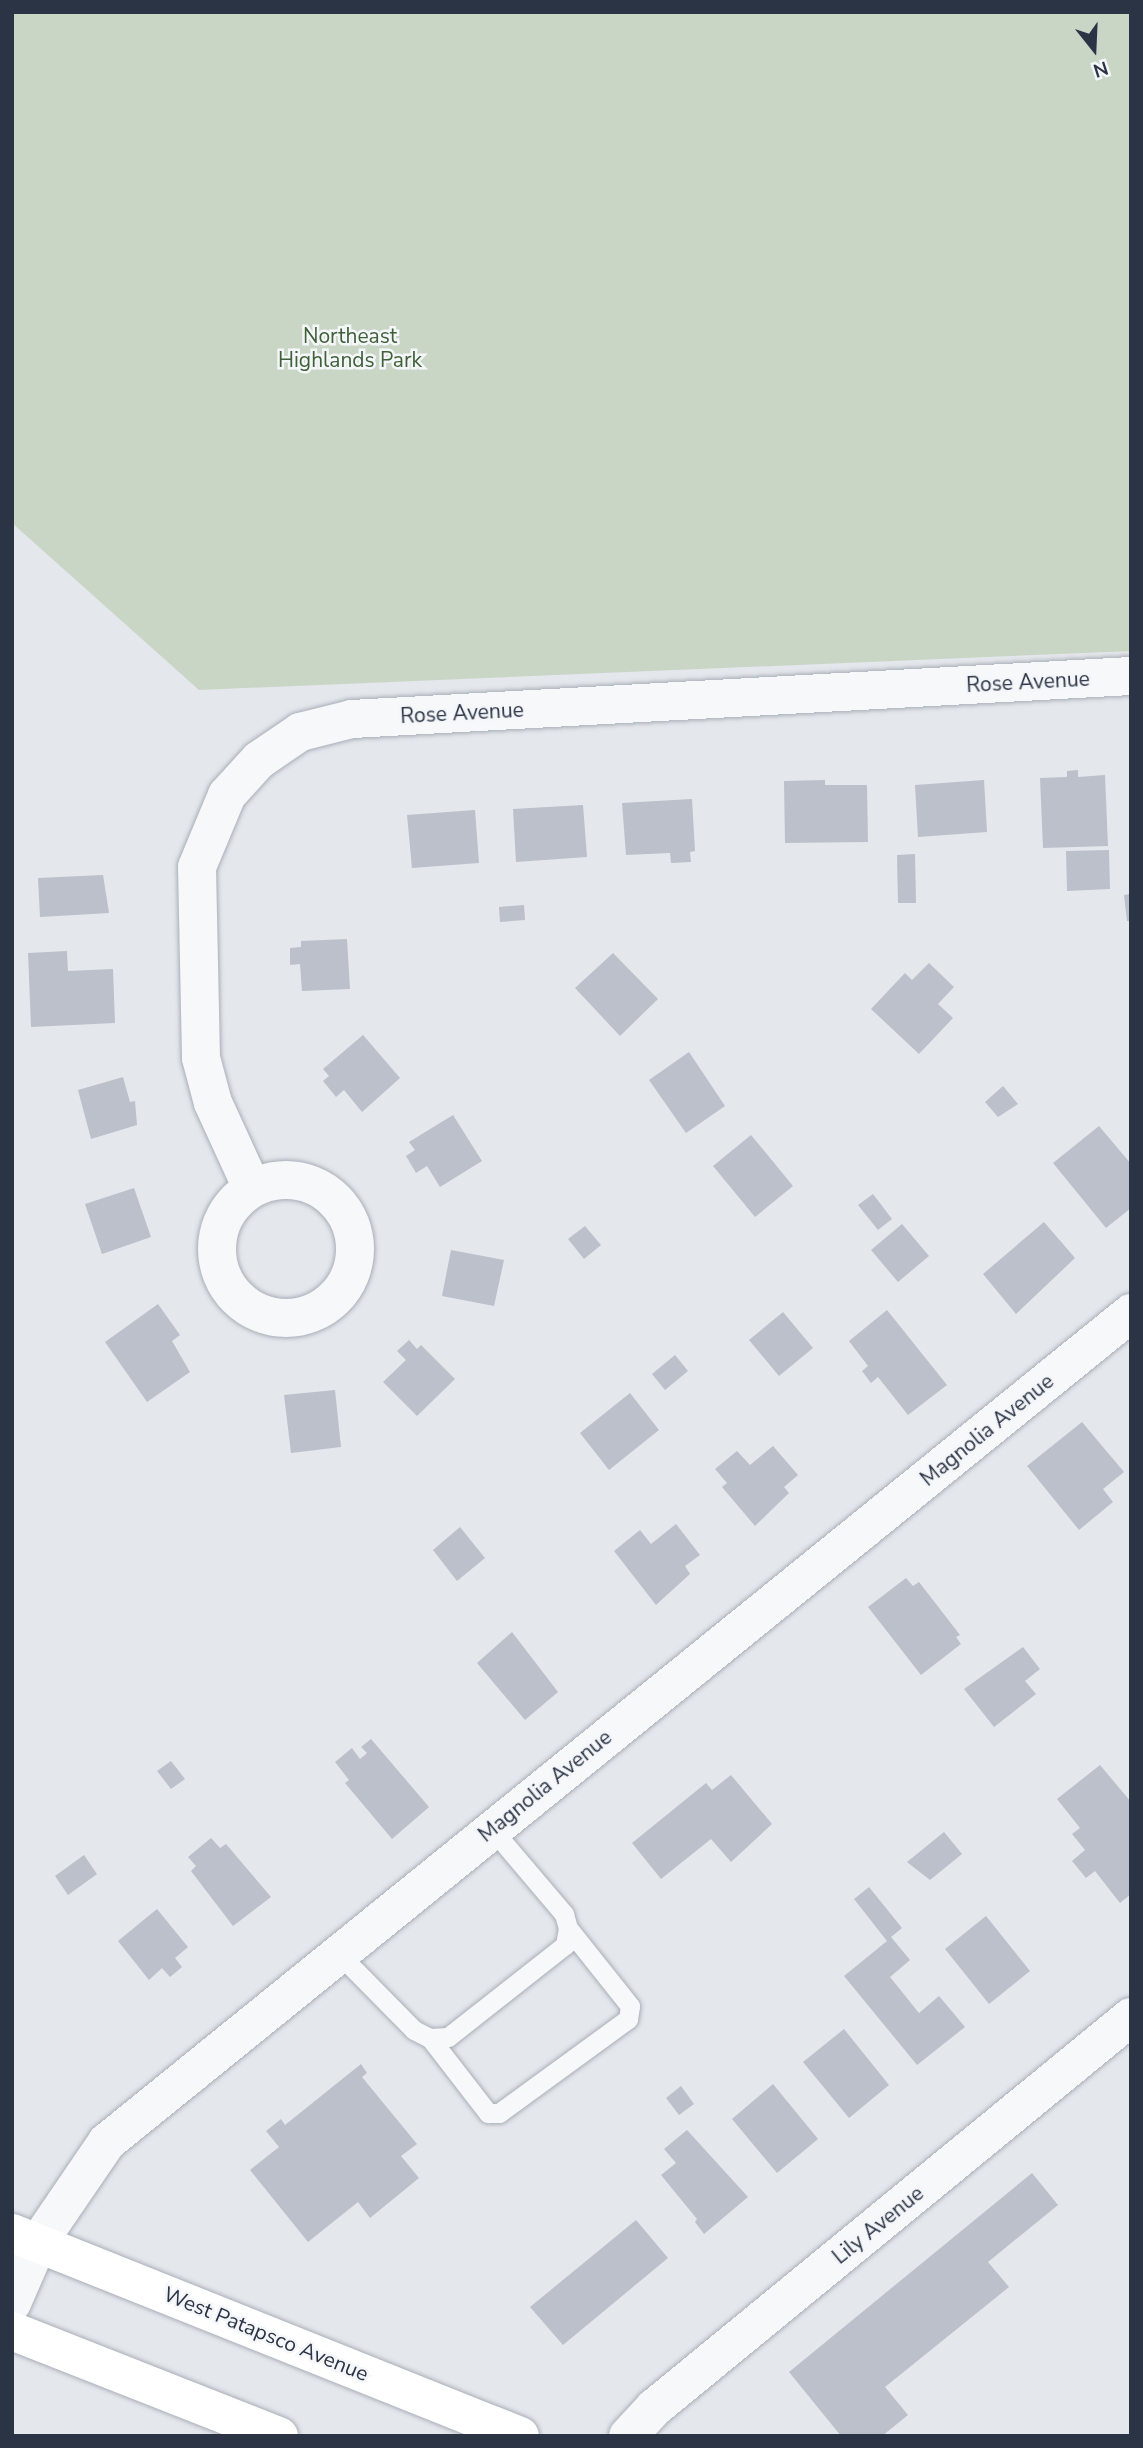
<!DOCTYPE html>
<style>
body{margin:0}
#map{position:relative;width:1143px;height:2448px;overflow:hidden;background:#e4e7ec;font-family:"Nunito Sans",sans-serif}
div>[style]{position:absolute}
.green>*{inset:0;background:#c9d6c5}
.building>*{inset:0;background:#bbc0ca}
.roads{filter:drop-shadow(0 0 2px #a9aeb7) drop-shadow(0 0 2px #a9aeb7)}
.service>*{height:19px;margin:-9.5px;padding:0 9.5px;transform-origin:9.5px;border-radius:9.5px;background:#f7f8fa}
.minor>*{height:38px;margin:-19px;padding:0 19px;transform-origin:19px;border-radius:19px;background:#f7f8fa}
.minor>.ring{margin:-19px;padding:0;box-sizing:content-box;background:none;border:38px solid #f7f8fa;border-radius:50%}
.primary>*{height:38px;margin:-19px;padding:0 19px;transform-origin:19px;border-radius:19px;background:#fff}
span{translate:-50% -50%;white-space:nowrap;text-align:center;line-height:1.15;-webkit-text-stroke:5px #f4f6f9;paint-order:stroke}
.park-label{font-size:21px;color:#3f6138}
.street-label{font-size:21px;color:#2b3445}
.frame{position:absolute;inset:0;border:14px solid #2b3445;pointer-events:none}
.north{position:absolute;left:1059px;top:14px;width:70px;height:70px;-webkit-text-stroke:5px #f4f6f9;paint-order:stroke;rotate:162deg;font-size:19px;font-weight:700;line-height:28px;text-align:center;color:#2b3445}
.north::after{content:'';display:block;margin:auto;width:24px;height:32px;background:#2b3445;clip-path:polygon(50% 0,100% 100%,50% 72%,0 100%)}
</style>
<div id="map">
<div class="green">
<i style="clip-path:polygon(12px 12px,1131px 12px,1131px 651px,199px 690px,12px 523px)"></i>
</div>
<div class="building">
<i style="clip-path:polygon(1078px 770px,1078px 777px,1105px 775px,1108px 846px,1043px 848px,1040px 778px,1067px 777px,1067px 771px)"></i>
<i style="clip-path:polygon(825px 780px,825px 785px,867px 785px,868px 842px,785px 843px,784px 781px)"></i>
<i style="clip-path:polygon(984px 780px,987px 832px,918px 837px,915px 785px)"></i>
<i style="clip-path:polygon(692px 799px,695px 851px,690px 852px,691px 862px,671px 863px,670px 853px,626px 855px,622px 803px)"></i>
<i style="clip-path:polygon(583px 805px,587px 857px,516px 862px,513px 809px)"></i>
<i style="clip-path:polygon(475px 810px,479px 863px,412px 868px,407px 815px)"></i>
<i style="clip-path:polygon(1109px 850px,1110px 889px,1067px 891px,1066px 851px)"></i>
<i style="clip-path:polygon(915px 854px,916px 903px,898px 903px,897px 855px)"></i>
<i style="clip-path:polygon(103px 875px,109px 913px,40px 917px,38px 878px)"></i>
<i style="clip-path:polygon(1131px 894px,1131px 921px,1127px 921px,1124px 895px)"></i>
<i style="clip-path:polygon(524px 905px,525px 920px,500px 922px,499px 907px)"></i>
<i style="clip-path:polygon(347px 939px,350px 989px,302px 991px,300px 964px,290px 965px,290px 948px,301px 947px,301px 941px)"></i>
<i style="clip-path:polygon(67px 951px,68px 971px,113px 969px,115px 1023px,31px 1027px,28px 953px)"></i>
<i style="clip-path:polygon(613px 953px,658px 999px,620px 1036px,575px 988px)"></i>
<i style="clip-path:polygon(929px 963px,954px 987px,938px 1004px,953px 1018px,919px 1054px,871px 1009px,905px 973px,912px 980px)"></i>
<i style="clip-path:polygon(363px 1035px,400px 1078px,362px 1112px,344px 1090px,336px 1097px,323px 1081px,329px 1076px,323px 1069px)"></i>
<i style="clip-path:polygon(689px 1052px,725px 1106px,686px 1133px,649px 1080px)"></i>
<i style="clip-path:polygon(123px 1077px,130px 1102px,135px 1101px,137px 1125px,91px 1139px,78px 1090px)"></i>
<i style="clip-path:polygon(1003px 1086px,1018px 1104px,998px 1117px,985px 1102px)"></i>
<i style="clip-path:polygon(453px 1115px,482px 1161px,440px 1187px,427px 1166px,416px 1173px,406px 1156px,415px 1150px,409px 1142px)"></i>
<i style="clip-path:polygon(1099px 1126px,1131px 1164px,1131px 1208px,1106px 1228px,1053px 1163px)"></i>
<i style="clip-path:polygon(751px 1135px,793px 1186px,755px 1217px,713px 1166px)"></i>
<i style="clip-path:polygon(134px 1188px,151px 1237px,102px 1254px,85px 1204px)"></i>
<i style="clip-path:polygon(873px 1194px,892px 1219px,878px 1230px,858px 1205px)"></i>
<i style="clip-path:polygon(1044px 1222px,1075px 1258px,1016px 1314px,983px 1274px)"></i>
<i style="clip-path:polygon(902px 1224px,929px 1256px,898px 1282px,871px 1250px)"></i>
<i style="clip-path:polygon(585px 1226px,601px 1245px,584px 1259px,568px 1239px)"></i>
<i style="clip-path:polygon(451px 1250px,504px 1260px,494px 1306px,442px 1296px)"></i>
<i style="clip-path:polygon(158px 1304px,180px 1335px,172px 1341px,190px 1372px,147px 1402px,105px 1342px)"></i>
<i style="clip-path:polygon(887px 1310px,947px 1385px,908px 1415px,878px 1377px,871px 1383px,862px 1371px,868px 1366px,849px 1341px)"></i>
<i style="clip-path:polygon(783px 1312px,813px 1348px,779px 1376px,749px 1340px)"></i>
<i style="clip-path:polygon(409px 1340px,417px 1349px,421px 1345px,455px 1379px,417px 1416px,383px 1382px,406px 1360px,397px 1351px)"></i>
<i style="clip-path:polygon(675px 1355px,688px 1371px,665px 1390px,652px 1374px)"></i>
<i style="clip-path:polygon(335px 1390px,341px 1447px,291px 1453px,284px 1395px)"></i>
<i style="clip-path:polygon(630px 1393px,659px 1430px,609px 1470px,580px 1433px)"></i>
<i style="clip-path:polygon(1082px 1422px,1124px 1472px,1103px 1489px,1113px 1502px,1079px 1530px,1027px 1466px)"></i>
<i style="clip-path:polygon(773px 1446px,798px 1475px,784px 1487px,789px 1493px,755px 1526px,722px 1487px,727px 1483px,715px 1469px,737px 1451px,750px 1465px)"></i>
<i style="clip-path:polygon(676px 1524px,700px 1555px,685px 1566px,690px 1574px,656px 1605px,614px 1551px,640px 1530px,651px 1544px)"></i>
<i style="clip-path:polygon(460px 1527px,485px 1558px,457px 1581px,433px 1550px)"></i>
<i style="clip-path:polygon(906px 1578px,913px 1586px,919px 1582px,960px 1635px,956px 1637px,961px 1644px,921px 1675px,868px 1607px)"></i>
<i style="clip-path:polygon(512px 1632px,558px 1692px,525px 1720px,477px 1663px)"></i>
<i style="clip-path:polygon(1023px 1647px,1040px 1669px,1025px 1681px,1036px 1694px,994px 1727px,964px 1689px)"></i>
<i style="clip-path:polygon(371px 1739px,429px 1807px,392px 1839px,345px 1783px,349px 1780px,335px 1762px,352px 1748px,360px 1759px,367px 1753px,361px 1747px)"></i>
<i style="clip-path:polygon(171px 1761px,185px 1779px,171px 1789px,157px 1771px)"></i>
<i style="clip-path:polygon(1100px 1765px,1131px 1802px,1131px 1894px,1120px 1903px,1095px 1871px,1086px 1878px,1072px 1861px,1085px 1850px,1072px 1834px,1080px 1828px,1057px 1799px)"></i>
<i style="clip-path:polygon(731px 1775px,772px 1824px,731px 1862px,711px 1839px,661px 1879px,632px 1843px,706px 1783px,712px 1790px)"></i>
<i style="clip-path:polygon(944px 1832px,962px 1854px,930px 1880px,907px 1862px)"></i>
<i style="clip-path:polygon(211px 1838px,220px 1848px,226px 1844px,271px 1897px,233px 1926px,191px 1871px,196px 1866px,188px 1857px)"></i>
<i style="clip-path:polygon(84px 1855px,97px 1874px,68px 1895px,55px 1876px)"></i>
<i style="clip-path:polygon(869px 1887px,902px 1928px,891px 1937px,910px 1960px,890px 1977px,919px 2013px,939px 1996px,965px 2027px,917px 2065px,844px 1976px,887px 1941px,854px 1899px)"></i>
<i style="clip-path:polygon(157px 1909px,188px 1947px,175px 1958px,182px 1967px,170px 1977px,162px 1968px,149px 1980px,118px 1941px)"></i>
<i style="clip-path:polygon(986px 1916px,1030px 1971px,989px 2004px,945px 1949px)"></i>
<i style="clip-path:polygon(844px 2029px,889px 2085px,849px 2118px,803px 2062px)"></i>
<i style="clip-path:polygon(361px 2064px,367px 2073px,362px 2077px,417px 2144px,401px 2156px,419px 2178px,370px 2218px,358px 2202px,308px 2242px,250px 2170px,279px 2147px,266px 2131px,281px 2119px,285px 2125px)"></i>
<i style="clip-path:polygon(773px 2084px,818px 2139px,777px 2173px,732px 2119px)"></i>
<i style="clip-path:polygon(681px 2086px,694px 2104px,679px 2115px,666px 2098px)"></i>
<i style="clip-path:polygon(687px 2130px,748px 2197px,704px 2234px,695px 2222px,697px 2219px,661px 2175px,676px 2163px,664px 2149px)"></i>
<i style="clip-path:polygon(1032px 2173px,1058px 2205px,988px 2262px,1009px 2287px,885px 2387px,908px 2415px,882px 2436px,841px 2436px,789px 2372px)"></i>
<i style="clip-path:polygon(636px 2220px,668px 2258px,563px 2345px,530px 2307px)"></i>
</div>
<div class="roads">
<div class="service">
<i style="left:338px;top:1953px;width:108px;rotate:45.4deg"></i>
<i style="left:414px;top:2030px;width:18px;rotate:27deg"></i>
<i style="left:430px;top:2038px;width:18px;rotate:-3deg"></i>
<i style="left:448px;top:2037px;width:149px;rotate:-38.2deg"></i>
<i style="left:565px;top:1945px;width:17px;rotate:-80deg"></i>
<i style="left:568px;top:1928px;width:15px;rotate:-106deg"></i>
<i style="left:564px;top:1914px;width:111px;rotate:-130.3deg"></i>
<i style="left:430px;top:2038px;width:95px;rotate:52.3deg"></i>
<i style="left:488px;top:2113px;width:11px"></i>
<i style="left:499px;top:2113px;width:160px;rotate:-36.1deg"></i>
<i style="left:628px;top:2019px;width:13px;rotate:-81deg"></i>
<i style="left:630px;top:2006px;width:100px;rotate:-128.5deg"></i>
</div>
<div class="minor">
<i class="ring" style="left:217px;top:1180px;width:100px;height:100px"></i>
<i style="left:252px;top:1188px;width:94px;rotate:-114.6deg"></i>
<i style="left:213px;top:1103px;width:47px;rotate:-104.9deg"></i>
<i style="left:201px;top:1058px;width:191px;rotate:-91.2deg"></i>
<i style="left:197px;top:867px;width:78px;rotate:-67.4deg"></i>
<i style="left:227px;top:795px;width:47px;rotate:-47.6deg"></i>
<i style="left:259px;top:760px;width:50px;rotate:-34.3deg"></i>
<i style="left:300px;top:732px;width:54px;rotate:-14deg"></i>
<i style="left:352px;top:719px;width:780px;rotate:-3.16deg"></i>
<i style="left:12px;top:2303px;width:65px;rotate:-66.6deg"></i>
<i style="left:38px;top:2243px;width:122px;rotate:-55.7deg"></i>
<i style="left:107px;top:2142px;width:1318px;rotate:-38.99deg"></i>
<i style="left:628px;top:2436px;width:38px;rotate:-47deg"></i>
<i style="left:654px;top:2408px;width:617px;rotate:-39.34deg"></i>
</div>
<div class="primary">
<i style="left:12px;top:2233px;width:547px;rotate:21.78deg"></i>
<i style="left:12px;top:2331px;width:287px;rotate:21.5deg"></i>
</div>
</div>
<div class="park-label">
<span style="left:350px;top:348px">Northeast<br>Highlands Park</span>
</div>
<div class="street-label">
<span style="left:1028px;top:682px;rotate:-3deg">Rose Avenue</span>
<span style="left:462px;top:713px;rotate:-3deg">Rose Avenue</span>
<span style="left:987px;top:1430px;rotate:-39deg">Magnolia Avenue</span>
<span style="left:545px;top:1786px;rotate:-39deg">Magnolia Avenue</span>
<span style="left:878px;top:2225px;rotate:-39deg">Lily Avenue</span>
<span style="left:266px;top:2334px;rotate:22deg">West Patapsco Avenue</span>
</div>
<div class="frame"></div>
<div class="north">N</div>
</div>
